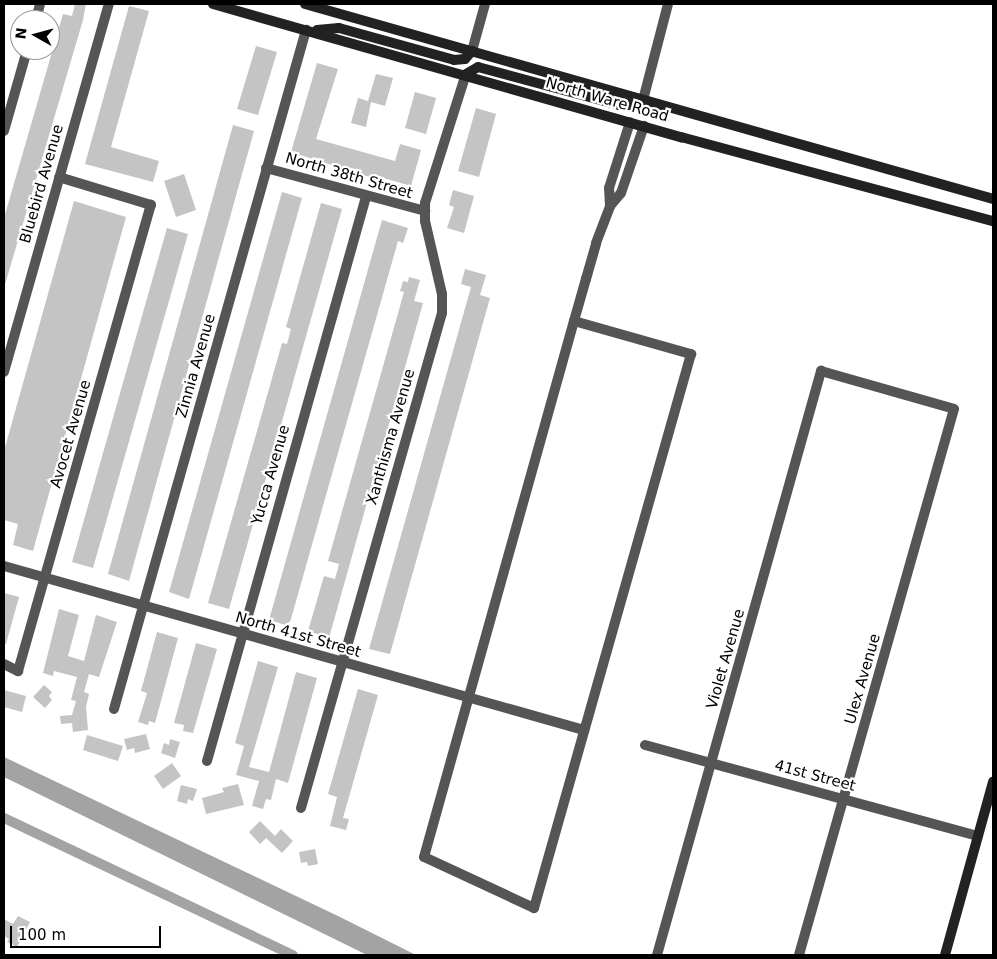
<!DOCTYPE html>
<style>
body{margin:0}
#map{position:relative;width:997px;height:959px;overflow:hidden;background:#fff;font-family:"DejaVu Sans",sans-serif}
div>[style]{position:absolute}
.water>*{inset:0;background:#a3a3a3}
.canal>*{height:10px;margin:-5px;padding:0 5px;transform-origin:5px;border-radius:5px;background:#a3a3a3}
.building>*{inset:0;background:#c4c4c4}
.minor>*{height:10px;margin:-5px;padding:0 5px;transform-origin:5px;border-radius:5px;background:#555}
.tertiary>*{height:10px;margin:-5px;padding:0 5px;transform-origin:5px;border-radius:5px;background:#555}
.secondary>*{height:10px;margin:-5px;padding:0 5px;transform-origin:5px;border-radius:5px;background:#222}
span{translate:-50% -50%;white-space:nowrap;text-align:center;line-height:1.15;-webkit-text-stroke:4.5px #fff;paint-order:stroke}
.street-label{font-size:15px;color:#000}
.frame{position:absolute;inset:0;border:5px solid #000;pointer-events:none}
.north{position:absolute;left:10px;top:10px;width:50px;height:50px;box-sizing:border-box;background:#fff;border:1px solid #999;border-radius:50%;rotate:277deg;font-size:14px;font-weight:700;line-height:20px;text-align:center;color:#000}
.north::after{content:'';display:block;margin:auto;width:18px;height:22px;background:#000;clip-path:polygon(50% 0,100% 100%,50% 72%,0 100%)}
.scale{position:absolute;left:10px;top:926px;width:151px;height:22px;box-sizing:border-box;border:2px solid #000;border-top:0;padding-left:6px;font-size:15px;line-height:18px;white-space:nowrap;color:#000;-webkit-text-stroke:4px #fff;paint-order:stroke}
</style>
<div id="map">
<div class="water">
<i style="clip-path:polygon(4px 757px,338px 916px,416px 955px,367px 955px,4px 777px)"></i>
</div>
<div class="canal">
<i style="left:4px;top:818px;width:320px;rotate:25.4deg"></i>
</div>
<div class="building">
<i style="clip-path:polygon(75px 4px,86px 4px,83px 20px,4px 288px,4px 218px,63px 14px,72px 16px)"></i>
<i style="clip-path:polygon(129px 6px,149px 11px,111px 147px,159px 161px,153px 182px,85px 164px)"></i>
<i style="clip-path:polygon(256px 46px,277px 52px,258px 115px,237px 109px)"></i>
<i style="clip-path:polygon(317px 63px,338px 69px,316px 139px,395px 161px,400px 144px,421px 150px,411px 186px,380px 177px,379px 180px,291px 152px)"></i>
<i style="clip-path:polygon(376px 74px,393px 78px,385px 106px,371px 102px,366px 127px,351px 123px,358px 98px,368px 101px)"></i>
<i style="clip-path:polygon(415px 92px,436px 98px,426px 134px,405px 128px)"></i>
<i style="clip-path:polygon(476px 108px,496px 114px,479px 177px,458px 171px)"></i>
<i style="clip-path:polygon(233px 125px,254px 131px,129px 581px,108px 574px)"></i>
<i style="clip-path:polygon(184px 174px,196px 210px,176px 217px,164px 181px)"></i>
<i style="clip-path:polygon(453px 190px,474px 196px,464px 233px,447px 228px,454px 207px,449px 205px)"></i>
<i style="clip-path:polygon(282px 192px,302px 198px,189px 599px,169px 592px)"></i>
<i style="clip-path:polygon(74px 201px,126px 217px,33px 551px,13px 545px,18px 524px,4px 520px,4px 451px)"></i>
<i style="clip-path:polygon(321px 203px,342px 209px,229px 609px,208px 603px,282px 343px,287px 344px,291px 329px,286px 327px)"></i>
<i style="clip-path:polygon(382px 220px,408px 228px,403px 243px,398px 241px,289px 626px,269px 620px)"></i>
<i style="clip-path:polygon(167px 228px,188px 234px,93px 568px,72px 562px)"></i>
<i style="clip-path:polygon(465px 269px,486px 275px,480px 295px,490px 298px,390px 654px,369px 649px,471px 287px,461px 284px)"></i>
<i style="clip-path:polygon(409px 277px,420px 280px,414px 301px,423px 303px,329px 638px,308px 631px,324px 576px,335px 579px,339px 564px,328px 561px,404px 292px,400px 291px,403px 281px,408px 282px)"></i>
<i style="clip-path:polygon(4px 593px,19px 597px,6px 644px,4px 644px)"></i>
<i style="clip-path:polygon(59px 609px,79px 615px,68px 656px,84px 661px,96px 615px,117px 622px,99px 677px,89px 674px,84px 692px,89px 694px,86px 707px,88px 730px,73px 732px,72px 723px,61px 724px,60px 716px,72px 715px,76px 701px,71px 700px,77px 677px,54px 671px,53px 676px,43px 673px)"></i>
<i style="clip-path:polygon(157px 632px,178px 638px,155px 723px,149px 721px,148px 725px,138px 722px,147px 693px,141px 691px)"></i>
<i style="clip-path:polygon(196px 643px,217px 649px,193px 733px,183px 731px,184px 725px,174px 723px)"></i>
<i style="clip-path:polygon(258px 661px,278px 667px,249px 767px,269px 772px,296px 672px,317px 678px,288px 783px,276px 779px,271px 800px,266px 799px,263px 809px,252px 806px,259px 781px,236px 775px,244px 746px,235px 743px)"></i>
<i style="clip-path:polygon(44px 685px,52px 692px,49px 696px,52px 700px,45px 708px,33px 697px)"></i>
<i style="clip-path:polygon(358px 689px,378px 695px,343px 818px,349px 819px,346px 830px,330px 826px,337px 797px,328px 794px)"></i>
<i style="clip-path:polygon(4px 690px,26px 696px,22px 712px,4px 707px)"></i>
<i style="clip-path:polygon(146px 734px,150px 749px,135px 753px,134px 748px,127px 750px,124px 739px)"></i>
<i style="clip-path:polygon(87px 735px,123px 746px,118px 761px,83px 750px)"></i>
<i style="clip-path:polygon(170px 739px,180px 742px,175px 758px,161px 753px,164px 743px,169px 745px)"></i>
<i style="clip-path:polygon(172px 763px,181px 776px,163px 789px,154px 776px)"></i>
<i style="clip-path:polygon(238px 784px,244px 805px,206px 814px,202px 798px,224px 792px,222px 788px)"></i>
<i style="clip-path:polygon(181px 785px,197px 789px,193px 801px,188px 799px,187px 804px,177px 801px)"></i>
<i style="clip-path:polygon(260px 821px,275px 836px,281px 829px,293px 841px,282px 853px,266px 838px,260px 844px,249px 832px)"></i>
<i style="clip-path:polygon(315px 849px,318px 864px,308px 866px,307px 862px,301px 863px,299px 852px)"></i>
<i style="clip-path:polygon(18px 916px,30px 922px,17px 947px,7px 942px,9px 939px,4px 936px,4px 919px,13px 924px)"></i>
</div>
<div class="minor">
<i style="left:472px;top:51px;width:49px;rotate:-74.5deg"></i>
<i style="left:643px;top:100px;width:99px;rotate:-75.4deg"></i>
<i style="left:266px;top:168px;width:165px;rotate:15.1deg"></i>
<i style="left:610px;top:206px;width:18px;rotate:-93deg"></i>
<i style="left:609px;top:188px;width:69px;rotate:-72.3deg"></i>
<i style="left:574px;top:321px;width:122px;rotate:15.8deg"></i>
<i style="left:691px;top:354px;width:576px;rotate:105.82deg"></i>
<i style="left:534px;top:908px;width:121px;rotate:-155.1deg"></i>
<i style="left:424px;top:857px;width:557px;rotate:-74.37deg"></i>
<i style="left:574px;top:321px;width:44px;rotate:-74.1deg"></i>
<i style="left:586px;top:279px;width:37px;rotate:-74deg"></i>
<i style="left:596px;top:243px;width:40px;rotate:-69deg"></i>
<i style="left:610px;top:206px;width:17px;rotate:-50deg"></i>
<i style="left:621px;top:193px;width:71px;rotate:-71.1deg"></i>
<i style="left:4px;top:372px;width:383px;rotate:-74.1deg"></i>
<i style="left:4px;top:566px;width:603px;rotate:15.79deg"></i>
<i style="left:4px;top:664px;width:16px;rotate:27deg"></i>
<i style="left:18px;top:671px;width:485px;rotate:-74.1deg"></i>
<i style="left:151px;top:205px;width:96px;rotate:-163.1deg"></i>
<i style="left:114px;top:709px;width:706px;rotate:-74.21deg"></i>
<i style="left:645px;top:745px;width:345px;rotate:15.3deg"></i>
<i style="left:207px;top:761px;width:586px;rotate:-74.26deg"></i>
<i style="left:301px;top:808px;width:515px;rotate:-74.1deg"></i>
<i style="left:442px;top:313px;width:19px;rotate:-90deg"></i>
<i style="left:442px;top:294px;width:75px;rotate:-103.1deg"></i>
<i style="left:425px;top:221px;width:18px;rotate:-90deg"></i>
<i style="left:425px;top:203px;width:135px;rotate:-72.4deg"></i>
<i style="left:657px;top:955px;width:607px;rotate:-74.31deg"></i>
<i style="left:821px;top:371px;width:138px;rotate:15.9deg"></i>
<i style="left:954px;top:409px;width:568px;rotate:105.85deg"></i>
</div>
<div class="tertiary">
<i style="left:36px;top:20px;width:16px;rotate:-76deg"></i>
<i style="left:4px;top:131px;width:84px;rotate:-74.1deg"></i>
</div>
<div class="secondary">
<i style="left:213px;top:4px;width:487px;rotate:15.9deg"></i>
<i style="left:681px;top:137px;width:323px;rotate:15.1deg"></i>
<i style="left:305px;top:4px;width:715px;rotate:15.82deg"></i>
<i style="left:317px;top:30px;width:22px;rotate:-5deg"></i>
<i style="left:339px;top:28px;width:119px;rotate:15.5deg"></i>
<i style="left:454px;top:60px;width:11px;rotate:-5deg"></i>
<i style="left:465px;top:59px;width:11px;rotate:-49deg"></i>
<i style="left:466px;top:74px;width:14px;rotate:-30deg"></i>
<i style="left:478px;top:67px;width:146px;rotate:15.1deg"></i>
<i style="left:619px;top:105px;width:27px"></i>
<i style="left:945px;top:955px;width:180px;rotate:-74.5deg"></i>
</div>
<div class="street-label">
<span style="left:607px;top:100px;rotate:16deg">North Ware Road</span>
<span style="left:349px;top:176px;rotate:16deg">North 38th Street</span>
<span style="left:42px;top:184px;rotate:-74deg">Bluebird Avenue</span>
<span style="left:196px;top:366px;rotate:-74deg">Zinnia Avenue</span>
<span style="left:71px;top:434px;rotate:-74deg">Avocet Avenue</span>
<span style="left:391px;top:437px;rotate:-74deg">Xanthisma Avenue</span>
<span style="left:271px;top:475px;rotate:-74deg">Yucca Avenue</span>
<span style="left:298px;top:635px;rotate:16deg">North 41st Street</span>
<span style="left:726px;top:659px;rotate:-74deg">Violet Avenue</span>
<span style="left:863px;top:679px;rotate:-74deg">Ulex Avenue</span>
<span style="left:815px;top:776px;rotate:15deg">41st Street</span>
</div>
<div class="frame"></div>
<div class="north">N</div>
<div class="scale">100 m</div>
</div>
